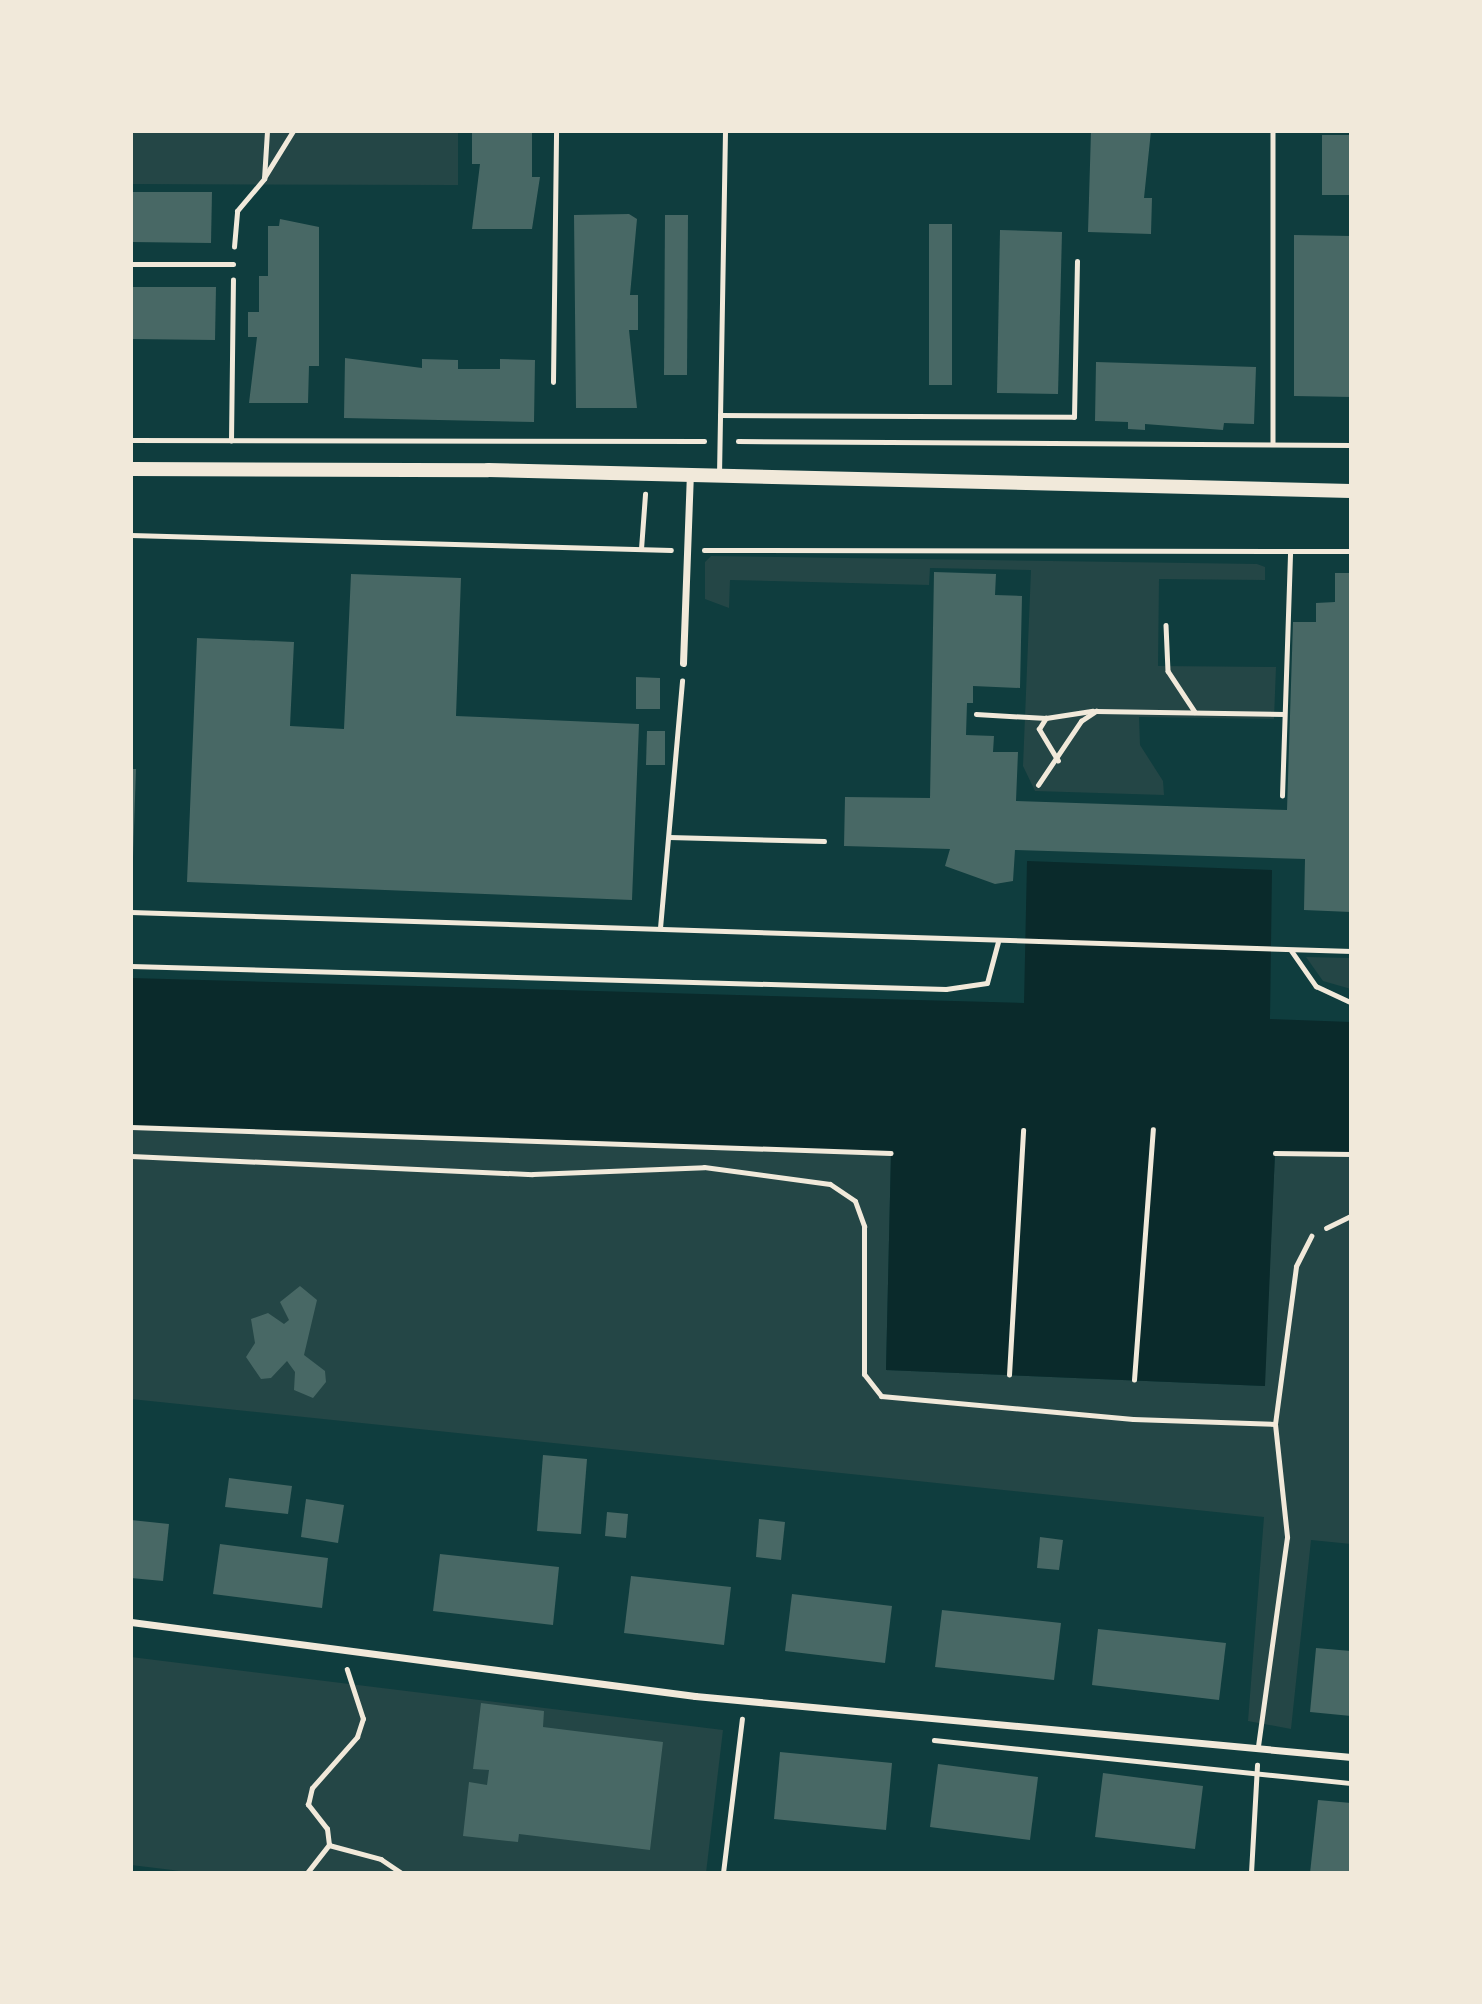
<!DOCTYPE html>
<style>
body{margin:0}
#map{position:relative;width:1482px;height:2004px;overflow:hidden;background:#0f3d3e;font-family:Raleway,sans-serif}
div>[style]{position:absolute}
.green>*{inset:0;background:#244646}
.water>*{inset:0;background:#0a2a2b}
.building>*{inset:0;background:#486865}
.path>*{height:4.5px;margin:-2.25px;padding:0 2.25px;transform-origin:2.25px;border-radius:2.25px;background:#f1e9da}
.service>*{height:5px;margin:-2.5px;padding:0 2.5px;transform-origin:2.5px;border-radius:2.5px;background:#f1e9da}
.minor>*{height:7px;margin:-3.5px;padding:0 3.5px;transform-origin:3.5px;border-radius:3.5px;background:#f1e9da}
.secondary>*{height:14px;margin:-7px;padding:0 7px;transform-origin:7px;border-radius:7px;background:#f1e9da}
span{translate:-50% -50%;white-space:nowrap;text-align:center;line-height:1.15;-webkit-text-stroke:5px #f1e9da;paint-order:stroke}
.frame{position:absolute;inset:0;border:133px solid #f1e9da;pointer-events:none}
</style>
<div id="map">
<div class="green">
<i style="clip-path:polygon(131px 131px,458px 131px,458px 185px,131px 184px)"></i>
<i style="clip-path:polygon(711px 556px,1257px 564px,1265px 567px,1265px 580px,1159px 579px,1158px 666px,1276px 667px,1274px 719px,1139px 717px,1140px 745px,1163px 781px,1164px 795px,1035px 791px,1023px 766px,1031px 570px,930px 568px,929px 585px,730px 580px,729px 608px,705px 599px,705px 562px)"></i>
<i style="clip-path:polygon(1306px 957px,1351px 958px,1351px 989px,1323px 981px)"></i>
<i style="clip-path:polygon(131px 1127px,891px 1153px,886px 1370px,1264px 1386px,1275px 1153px,1351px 1154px,1351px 1544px,1311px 1540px,1291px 1729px,1248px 1721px,1264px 1517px,131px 1399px)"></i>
<i style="clip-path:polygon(131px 1657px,723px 1730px,706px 1873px,197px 1873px,131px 1865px)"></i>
</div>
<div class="water">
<i style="clip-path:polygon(1027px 861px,1272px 870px,1270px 1019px,1351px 1022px,1351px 1154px,1275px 1153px,1265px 1386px,886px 1370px,891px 1153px,131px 1127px,131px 978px,1024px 1003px)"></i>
</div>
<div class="building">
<i style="clip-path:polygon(532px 131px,532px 177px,540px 177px,532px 229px,472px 229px,480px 164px,472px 164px,472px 132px)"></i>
<i style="clip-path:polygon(1091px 131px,1151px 131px,1144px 198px,1152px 198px,1151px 234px,1088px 232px)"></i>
<i style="clip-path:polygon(1322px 135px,1351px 135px,1351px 195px,1322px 195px)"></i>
<i style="clip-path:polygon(131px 192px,212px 192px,211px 243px,131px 242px)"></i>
<i style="clip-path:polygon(629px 214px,637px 219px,630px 295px,638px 295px,638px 330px,629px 330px,637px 408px,576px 408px,574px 215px)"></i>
<i style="clip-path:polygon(665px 215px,688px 215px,687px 375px,664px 375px)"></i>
<i style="clip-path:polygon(280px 219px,319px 227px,319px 366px,309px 366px,308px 403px,249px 403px,257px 337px,248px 337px,248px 312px,259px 312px,259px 276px,268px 276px,268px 226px,279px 226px)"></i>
<i style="clip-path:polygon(929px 224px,952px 224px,952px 385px,929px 385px)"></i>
<i style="clip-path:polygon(1000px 230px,1062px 232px,1058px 394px,997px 393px)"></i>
<i style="clip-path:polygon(1294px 235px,1351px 236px,1351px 397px,1294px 396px)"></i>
<i style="clip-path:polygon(131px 287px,216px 287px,215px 340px,131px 339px)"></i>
<i style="clip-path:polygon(345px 358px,422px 368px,422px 359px,458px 360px,458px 369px,500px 369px,500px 359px,535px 360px,534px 422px,344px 418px)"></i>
<i style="clip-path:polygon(1096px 362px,1256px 367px,1254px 424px,1224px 423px,1223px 430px,1145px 424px,1145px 430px,1128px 429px,1128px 422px,1095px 421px)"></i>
<i style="clip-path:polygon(934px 572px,996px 574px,995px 595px,1022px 596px,1020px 688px,973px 686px,973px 703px,967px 703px,966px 735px,994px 736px,993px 752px,1018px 752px,1016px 801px,1287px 810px,1293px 622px,1316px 622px,1316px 603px,1335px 602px,1335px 573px,1351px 573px,1351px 912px,1304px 910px,1305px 859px,1015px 850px,1013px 881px,995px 884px,945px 866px,950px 849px,844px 846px,845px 797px,930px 798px)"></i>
<i style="clip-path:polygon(351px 574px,461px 578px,456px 716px,639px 724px,632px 900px,187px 882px,197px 638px,294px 642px,290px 726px,344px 729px)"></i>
<i style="clip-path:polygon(636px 677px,660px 678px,660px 709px,636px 709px)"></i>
<i style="clip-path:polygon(647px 731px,665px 731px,665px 765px,646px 765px)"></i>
<i style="clip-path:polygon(131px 769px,136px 769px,133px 857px,131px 857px)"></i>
<i style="clip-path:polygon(300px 1286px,317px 1300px,304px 1355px,325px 1371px,326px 1382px,313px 1398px,294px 1390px,295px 1372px,287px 1361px,271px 1378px,261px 1379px,246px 1357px,255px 1343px,251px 1319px,268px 1313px,284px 1324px,289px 1320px,280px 1302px)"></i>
<i style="clip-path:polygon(543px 1455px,587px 1459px,581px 1534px,537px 1531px)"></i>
<i style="clip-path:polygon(229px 1478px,292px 1486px,288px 1514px,225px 1507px)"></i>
<i style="clip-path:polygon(306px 1499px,344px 1505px,338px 1543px,301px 1537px)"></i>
<i style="clip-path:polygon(607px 1512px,628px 1514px,626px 1538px,605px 1536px)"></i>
<i style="clip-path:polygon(759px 1519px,785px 1522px,781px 1560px,756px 1557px)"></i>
<i style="clip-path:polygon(131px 1520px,169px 1524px,163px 1581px,131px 1578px)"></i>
<i style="clip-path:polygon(1040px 1537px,1063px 1540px,1059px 1570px,1037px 1568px)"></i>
<i style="clip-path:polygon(220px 1544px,328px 1558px,322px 1608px,213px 1594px)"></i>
<i style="clip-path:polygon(440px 1554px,559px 1567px,553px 1625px,433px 1611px)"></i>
<i style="clip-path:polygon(631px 1576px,731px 1587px,724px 1645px,624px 1633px)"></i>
<i style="clip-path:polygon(792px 1594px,892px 1606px,885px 1663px,785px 1651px)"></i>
<i style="clip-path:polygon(942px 1610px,1061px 1623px,1054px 1680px,935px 1667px)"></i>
<i style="clip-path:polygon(1098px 1629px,1226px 1643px,1219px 1700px,1092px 1685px)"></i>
<i style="clip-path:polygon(1316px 1648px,1351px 1651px,1351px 1716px,1310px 1712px)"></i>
<i style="clip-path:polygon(481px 1703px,544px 1711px,543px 1727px,663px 1742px,650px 1850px,519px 1834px,518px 1842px,463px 1836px,469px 1782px,487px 1785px,489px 1770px,473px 1769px)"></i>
<i style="clip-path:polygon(780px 1752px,892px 1763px,886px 1830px,774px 1819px)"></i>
<i style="clip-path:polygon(938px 1764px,1038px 1777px,1030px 1840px,930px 1827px)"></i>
<i style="clip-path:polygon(1103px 1773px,1203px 1786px,1195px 1849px,1095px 1837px)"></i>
<i style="clip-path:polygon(1318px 1800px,1351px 1803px,1351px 1873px,1310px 1873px)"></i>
</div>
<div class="path">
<i style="left:1273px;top:131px;width:313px;rotate:90deg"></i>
<i style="left:264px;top:178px;width:55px;rotate:-58.3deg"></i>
<i style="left:234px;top:247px;width:36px;rotate:-85deg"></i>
<i style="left:237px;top:211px;width:42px;rotate:-49.8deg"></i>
<i style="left:264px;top:179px;width:48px;rotate:-86.4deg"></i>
<i style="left:131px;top:440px;width:573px;rotate:0.1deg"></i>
<i style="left:231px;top:441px;width:161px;rotate:-89.3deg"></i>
<i style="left:738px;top:441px;width:613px;rotate:0.37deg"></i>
<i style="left:131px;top:535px;width:540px;rotate:1.59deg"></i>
<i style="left:641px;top:549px;width:55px;rotate:-85.8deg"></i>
<i style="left:704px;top:550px;width:647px;rotate:0.09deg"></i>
<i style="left:1166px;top:625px;width:46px;rotate:87.5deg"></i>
<i style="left:1168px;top:671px;width:49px;rotate:56.6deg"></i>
<i style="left:976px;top:714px;width:70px;rotate:3.3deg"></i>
<i style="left:1058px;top:761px;width:37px;rotate:-121deg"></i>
<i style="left:1039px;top:729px;width:13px;rotate:-58deg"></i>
<i style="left:1046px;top:718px;width:47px;rotate:-8.7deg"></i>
<i style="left:1038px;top:785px;width:77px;rotate:-56.1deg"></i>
<i style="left:1081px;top:721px;width:18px;rotate:-34deg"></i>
<i style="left:1096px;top:711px;width:188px;rotate:0.9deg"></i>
<i style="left:1282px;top:796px;width:244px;rotate:-88.1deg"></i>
<i style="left:669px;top:837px;width:155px;rotate:1.5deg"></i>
<i style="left:131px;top:912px;width:1221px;rotate:1.83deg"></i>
<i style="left:660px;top:928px;width:248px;rotate:-84.9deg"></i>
<i style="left:1291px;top:950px;width:44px;rotate:55.2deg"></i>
<i style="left:1316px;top:986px;width:38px;rotate:25deg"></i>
<i style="left:131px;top:966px;width:815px;rotate:1.62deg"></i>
<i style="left:946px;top:989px;width:41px;rotate:-8.3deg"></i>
<i style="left:987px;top:983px;width:42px;rotate:-75deg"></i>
<i style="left:131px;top:1127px;width:760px;rotate:1.96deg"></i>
<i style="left:1275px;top:1153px;width:76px;rotate:0.8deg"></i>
<i style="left:1326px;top:1228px;width:28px;rotate:-26deg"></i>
<i style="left:1009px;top:1375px;width:245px;rotate:-86.7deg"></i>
<i style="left:1134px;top:1380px;width:251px;rotate:-85.7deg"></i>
<i style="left:934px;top:1740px;width:419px;rotate:5.9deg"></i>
<i style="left:329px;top:1845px;width:54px;rotate:15.1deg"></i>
<i style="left:381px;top:1859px;width:25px;rotate:34deg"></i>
<i style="left:307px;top:1873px;width:36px;rotate:-52deg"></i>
<i style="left:329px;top:1845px;width:16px;rotate:-97deg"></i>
<i style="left:327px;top:1829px;width:31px;rotate:-128deg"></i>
<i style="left:308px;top:1805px;width:17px;rotate:-77deg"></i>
<i style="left:312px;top:1788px;width:68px;rotate:-48.6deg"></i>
<i style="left:357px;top:1737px;width:19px;rotate:-72deg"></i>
<i style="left:363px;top:1719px;width:52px;rotate:-108.1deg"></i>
<i style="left:723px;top:1873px;width:155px;rotate:-83deg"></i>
<i style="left:1251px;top:1873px;width:108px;rotate:-86.8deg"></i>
</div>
<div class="service">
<i style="left:131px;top:264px;width:102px"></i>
<i style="left:553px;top:382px;width:251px;rotate:-89.3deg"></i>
<i style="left:720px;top:415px;width:354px;rotate:0.3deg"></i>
<i style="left:1074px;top:417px;width:156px;rotate:-88.9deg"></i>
<i style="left:719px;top:475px;width:344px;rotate:-89deg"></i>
<i style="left:131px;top:1156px;width:402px;rotate:2.6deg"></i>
<i style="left:533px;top:1174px;width:171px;rotate:-2.3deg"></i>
<i style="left:704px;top:1167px;width:127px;rotate:7.7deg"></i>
<i style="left:830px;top:1184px;width:30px;rotate:34deg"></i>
<i style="left:855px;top:1201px;width:27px;rotate:70deg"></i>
<i style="left:864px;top:1226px;width:148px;rotate:90deg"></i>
<i style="left:864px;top:1374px;width:28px;rotate:52deg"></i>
<i style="left:881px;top:1396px;width:253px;rotate:5.2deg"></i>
<i style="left:1133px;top:1419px;width:142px;rotate:2deg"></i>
<i style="left:1275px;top:1424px;width:114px;rotate:83.9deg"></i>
<i style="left:1287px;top:1537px;width:212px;rotate:97.9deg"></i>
<i style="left:1275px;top:1424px;width:159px;rotate:-82.4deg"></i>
<i style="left:1296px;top:1266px;width:34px;rotate:-63deg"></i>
</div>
<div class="minor">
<i style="left:683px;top:663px;width:188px;rotate:-87.9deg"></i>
<i style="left:131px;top:1622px;width:569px;rotate:7.47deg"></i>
<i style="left:695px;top:1696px;width:659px;rotate:5.31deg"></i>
</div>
<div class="secondary">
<i style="left:131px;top:469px;width:357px;rotate:0.2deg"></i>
<i style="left:488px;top:470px;width:863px;rotate:1.39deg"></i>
</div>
<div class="frame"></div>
</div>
